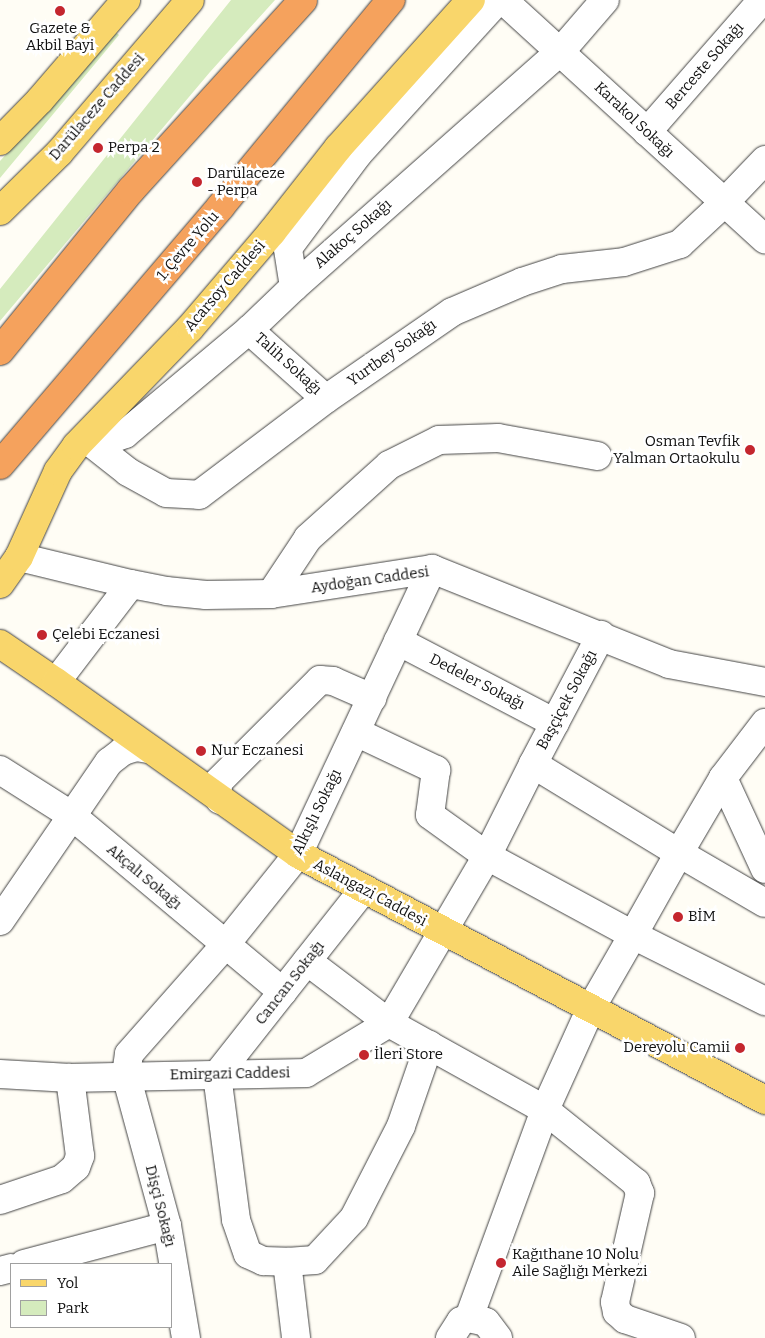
<!DOCTYPE html>
<meta charset="utf-8">
<style>
body{margin:0}
#map{position:relative;width:765px;height:1338px;overflow:hidden;background:#fffdf5;font-family:Bitter,serif}
div>[style]{position:absolute}
.green>*{inset:0;background:#d5ebbd}
.roads{filter:drop-shadow(0 0 1px #444) drop-shadow(0 0 1px #444)}
.minor>*{height:28px;margin:-14px;padding:0 14px;transform-origin:14px;border-radius:14px;background:#fff}
.major>*{height:28px;margin:-14px;padding:0 14px;transform-origin:14px;border-radius:14px;background:#f9d66b}
.highway>*{height:28px;margin:-14px;padding:0 14px;transform-origin:14px;border-radius:14px;background:#f5a25d}
.dots>*{width:14px;height:14px;translate:-50% -50%;box-sizing:border-box;border:2px solid #fff;border-radius:50%}
span{translate:-50% -50%;white-space:nowrap;text-align:center;line-height:1.15;-webkit-text-stroke:5px #fff;paint-order:stroke}
.poi-label{font-size:15px;color:#111}
.left{translate:0 -50%;text-align:left}
.right{translate:-100% -50%;text-align:right}
.street-label{font-size:15px;color:#111}
.legend{position:absolute;left:10px;top:1263px;width:162px;height:65px;box-sizing:border-box;background:#fff;border:1px solid #a0a0a0;margin:0;padding:6px 9px;list-style:none;font-size:15px;color:#111}
.legend li{display:flex;align-items:center;gap:10px;height:25px}
.legend b{width:25px;border:1px solid #a0a0a0}
</style>
<div id="map">
<div class="green">
<i style="clip-path:polygon(231px 0,275px 0,210px 72px,0 321px,0 289px)"></i>
<i style="clip-path:polygon(113px 29px,119px 35px,0 178px,0 161px,52px 104px)"></i>
</div>
<div class="roads">
<div class="minor">
<i style="left:503px;top:0;width:355px;rotate:42.4deg"></i>
<i style="left:647px;top:132px;width:175px;rotate:-48.9deg"></i>
<i style="left:294px;top:287px;width:39px;rotate:-99deg"></i>
<i style="left:288px;top:248px;width:117px;rotate:-53.3deg"></i>
<i style="left:358px;top:154px;width:208px;rotate:-47.7deg"></i>
<i style="left:249px;top:330px;width:103px;rotate:41.9deg"></i>
<i style="left:85px;top:438px;width:55px;rotate:38.3deg"></i>
<i style="left:128px;top:472px;width:43px;rotate:28.9deg"></i>
<i style="left:166px;top:493px;width:33px;rotate:3deg"></i>
<i style="left:199px;top:495px;width:159px;rotate:-37.1deg"></i>
<i style="left:326px;top:399px;width:153px;rotate:-34.6deg"></i>
<i style="left:452px;top:312px;width:76px;rotate:-23.2deg"></i>
<i style="left:522px;top:282px;width:42px;rotate:-18deg"></i>
<i style="left:562px;top:269px;width:62px;rotate:-6.4deg"></i>
<i style="left:624px;top:262px;width:59px;rotate:-17.8deg"></i>
<i style="left:680px;top:244px;width:59px;rotate:-42.9deg"></i>
<i style="left:723px;top:204px;width:61px;rotate:-46.3deg"></i>
<i style="left:85px;top:438px;width:27px;rotate:2deg"></i>
<i style="left:112px;top:439px;width:14px;rotate:-21deg"></i>
<i style="left:125px;top:434px;width:162px;rotate:-40deg"></i>
<i style="left:249px;top:330px;width:62px;rotate:-43.7deg"></i>
<i style="left:294px;top:287px;width:356px;rotate:-41.5deg"></i>
<i style="left:561px;top:51px;width:67px;rotate:-49.2deg"></i>
<i style="left:19px;top:557px;width:115px;rotate:13.6deg"></i>
<i style="left:131px;top:584px;width:36px;rotate:11deg"></i>
<i style="left:166px;top:591px;width:40px;rotate:5.7deg"></i>
<i style="left:206px;top:595px;width:65px;rotate:-0.9deg"></i>
<i style="left:271px;top:594px;width:163px;rotate:-8.8deg"></i>
<i style="left:432px;top:569px;width:255px;rotate:21.8deg"></i>
<i style="left:669px;top:664px;width:98px;rotate:10.6deg"></i>
<i style="left:271px;top:594px;width:67px;rotate:-56.5deg"></i>
<i style="left:308px;top:538px;width:109px;rotate:-42deg"></i>
<i style="left:389px;top:465px;width:56px;rotate:-26.6deg"></i>
<i style="left:439px;top:440px;width:59px;rotate:-1.9deg"></i>
<i style="left:498px;top:438px;width:101px;rotate:10.3deg"></i>
<i style="left:398px;top:641px;width:177px;rotate:27.6deg"></i>
<i style="left:56px;top:682px;width:123px;rotate:-52.6deg"></i>
<i style="left:765px;top:723px;width:69px;rotate:127.4deg"></i>
<i style="left:723px;top:778px;width:87px;rotate:120.4deg"></i>
<i style="left:679px;top:853px;width:99px;rotate:30.2deg"></i>
<i style="left:356px;top:732px;width:89px;rotate:25.4deg"></i>
<i style="left:436px;top:770px;width:45px;rotate:97.6deg"></i>
<i style="left:430px;top:815px;width:70px;rotate:35.7deg"></i>
<i style="left:487px;top:856px;width:166px;rotate:28.4deg"></i>
<i style="left:633px;top:935px;width:84px;rotate:119.9deg"></i>
<i style="left:591px;top:1008px;width:112px;rotate:114.3deg"></i>
<i style="left:545px;top:1110px;width:221px;rotate:110.1deg"></i>
<i style="left:533px;top:764px;width:146px;rotate:-62.2deg"></i>
<i style="left:0;top:770px;width:84px;rotate:32.4deg"></i>
<i style="left:71px;top:815px;width:276px;rotate:39.9deg"></i>
<i style="left:723px;top:778px;width:100px;rotate:65.2deg"></i>
<i style="left:220px;top:800px;width:10px;rotate:-107deg"></i>
<i style="left:217px;top:790px;width:9px;rotate:-77deg"></i>
<i style="left:219px;top:781px;width:143px;rotate:-45deg"></i>
<i style="left:320px;top:680px;width:13px;rotate:4deg"></i>
<i style="left:333px;top:681px;width:43px;rotate:23.6deg"></i>
<i style="left:363px;top:890px;width:236px;rotate:128.3deg"></i>
<i style="left:217px;top:1075px;width:146px;rotate:82.5deg"></i>
<i style="left:236px;top:1220px;width:36px;rotate:71deg"></i>
<i style="left:248px;top:1254px;width:17px;rotate:25deg"></i>
<i style="left:263px;top:1261px;width:24px;rotate:2deg"></i>
<i style="left:287px;top:1262px;width:28px;rotate:-4deg"></i>
<i style="left:315px;top:1260px;width:57px;rotate:-47.1deg"></i>
<i style="left:354px;top:1218px;width:103px;rotate:-62.9deg"></i>
<i style="left:401px;top:1126px;width:86px;rotate:-70.9deg"></i>
<i style="left:0;top:921px;width:193px;rotate:-55.6deg"></i>
<i style="left:109px;top:762px;width:18px;rotate:-38deg"></i>
<i style="left:123px;top:751px;width:14px;rotate:-17deg"></i>
<i style="left:136px;top:747px;width:12px;rotate:9deg"></i>
<i style="left:307px;top:961px;width:103px;rotate:37.1deg"></i>
<i style="left:389px;top:1023px;width:194px;rotate:-59.6deg"></i>
<i style="left:487px;top:856px;width:103px;rotate:-63.4deg"></i>
<i style="left:533px;top:764px;width:171px;rotate:31.4deg"></i>
<i style="left:679px;top:853px;width:94px;rotate:119.3deg"></i>
<i style="left:633px;top:935px;width:148px;rotate:26.6deg"></i>
<i style="left:0;top:1074px;width:70px;rotate:3.3deg"></i>
<i style="left:70px;top:1078px;width:236px;rotate:-1.2deg"></i>
<i style="left:306px;top:1073px;width:97px;rotate:-31.1deg"></i>
<i style="left:389px;top:1023px;width:179px;rotate:29.1deg"></i>
<i style="left:545px;top:1110px;width:117px;rotate:38.7deg"></i>
<i style="left:636px;top:1183px;width:11px;rotate:68deg"></i>
<i style="left:640px;top:1193px;width:112px;rotate:102.9deg"></i>
<i style="left:615px;top:1302px;width:10px;rotate:79deg"></i>
<i style="left:617px;top:1312px;width:11px;rotate:41deg"></i>
<i style="left:625px;top:1319px;width:59px;rotate:18.7deg"></i>
<i style="left:0;top:1200px;width:65px;rotate:-18.7deg"></i>
<i style="left:62px;top:1179px;width:18px;rotate:-41deg"></i>
<i style="left:76px;top:1167px;width:12px;rotate:-70deg"></i>
<i style="left:80px;top:1156px;width:79px;rotate:-97.3deg"></i>
<i style="left:287px;top:1262px;width:77px;rotate:83.2deg"></i>
<i style="left:24px;top:1264px;width:148px;rotate:-14.9deg"></i>
<i style="left:0;top:1271px;width:11px;rotate:-15deg"></i>
<i style="left:186px;top:1338px;width:114px;rotate:-99.6deg"></i>
<i style="left:167px;top:1226px;width:156px;rotate:-105.2deg"></i>
<i style="left:126px;top:1075px;width:21px;rotate:-82deg"></i>
<i style="left:129px;top:1054px;width:145px;rotate:-48.6deg"></i>
<i style="left:225px;top:945px;width:117px;rotate:-51.3deg"></i>
<i style="left:298px;top:854px;width:315px;rotate:-64.8deg"></i>
<i style="left:450px;top:1338px;width:20px;rotate:-57deg"></i>
<i style="left:461px;top:1321px;width:9px;rotate:-21deg"></i>
<i style="left:469px;top:1318px;width:17px;rotate:13deg"></i>
<i style="left:486px;top:1322px;width:20px;rotate:53deg"></i>
</div>
<div class="major">
<i style="left:0;top:141px;width:57px;rotate:-45.7deg"></i>
<i style="left:40px;top:100px;width:132px;rotate:-49.3deg"></i>
<i style="left:0;top:211px;width:83px;rotate:-44.5deg"></i>
<i style="left:59px;top:153px;width:201px;rotate:-49.4deg"></i>
<i style="left:0;top:584px;width:33px;rotate:-55deg"></i>
<i style="left:19px;top:557px;width:94px;rotate:-65.6deg"></i>
<i style="left:58px;top:471px;width:31px;rotate:-54deg"></i>
<i style="left:76px;top:446px;width:164px;rotate:-46deg"></i>
<i style="left:190px;top:328px;width:126px;rotate:-49.5deg"></i>
<i style="left:272px;top:232px;width:107px;rotate:-51.8deg"></i>
<i style="left:338px;top:148px;width:199px;rotate:-48.1deg"></i>
<i style="left:0;top:644px;width:68px;rotate:34.2deg"></i>
<i style="left:56px;top:682px;width:297px;rotate:35.4deg"></i>
<i style="left:298px;top:854px;width:528px;rotate:27.78deg"></i>
</div>
<div class="highway">
<i style="left:0;top:351px;width:208px;rotate:-50.9deg"></i>
<i style="left:131px;top:190px;width:256px;rotate:-47.8deg"></i>
<i style="left:0;top:465px;width:340px;rotate:-49.5deg"></i>
<i style="left:221px;top:206px;width:267px;rotate:-50.5deg"></i>
</div>
</div>
<div class="dots">
<i style="left:60px;top:11px;background:#c4262e"></i>
<i style="left:98px;top:148px;background:#c4262e"></i>
<i style="left:197px;top:182px;background:#c4262e"></i>
<i style="left:750px;top:450px;background:#c4262e"></i>
<i style="left:42px;top:635px;background:#c4262e"></i>
<i style="left:201px;top:751px;background:#c4262e"></i>
<i style="left:678px;top:917px;background:#c4262e"></i>
<i style="left:740px;top:1048px;background:#c4262e"></i>
<i style="left:364px;top:1055px;background:#c4262e"></i>
<i style="left:501px;top:1263px;background:#c4262e"></i>
</div>
<div class="poi-label">
<span style="left:60px;top:37px">Gazete &amp;<br>Akbil Bayi</span>
<span class="left" style="left:108px;top:148px">Perpa 2</span>
<span class="left" style="left:207px;top:182px">Darülaceze<br>- Perpa</span>
<span class="right" style="left:740px;top:450px">Osman Tevfik<br>Yalman Ortaokulu</span>
<span class="left" style="left:52px;top:635px">Çelebi Eczanesi</span>
<span class="left" style="left:211px;top:751px">Nur Eczanesi</span>
<span class="left" style="left:688px;top:917px">BİM</span>
<span class="right" style="left:730px;top:1048px">Dereyolu Camii</span>
<span class="left" style="left:374px;top:1055px">İleri Store</span>
<span class="left" style="left:512px;top:1263px">Kağıthane 10 Nolu<br>Aile Sağlığı Merkezi</span>
</div>
<div class="street-label">
<span style="left:705px;top:66px;rotate:-49deg">Berceste Sokağı</span>
<span style="left:97px;top:107px;rotate:-49deg">Darülaceze Caddesi</span>
<span style="left:634px;top:120px;rotate:43deg">Karakol Sokağı</span>
<span style="left:353px;top:234px;rotate:-41deg">Alakoç Sokağı</span>
<span style="left:188px;top:246px;rotate:-49deg">1. Çevre Yolu</span>
<span style="left:225px;top:286px;rotate:-49deg">Acarsoy Caddesi</span>
<span style="left:392px;top:353px;rotate:-35deg">Yurtbey Sokağı</span>
<span style="left:288px;top:364px;rotate:42deg">Talih Sokağı</span>
<span style="left:370px;top:580px;rotate:-8deg">Aydoğan Caddesi</span>
<span style="left:477px;top:682px;rotate:27deg">Dedeler Sokağı</span>
<span style="left:567px;top:700px;rotate:-62deg">Başçiçek Sokağı</span>
<span style="left:317px;top:812px;rotate:-64deg">Alkışlı Sokağı</span>
<span style="left:144px;top:877px;rotate:40deg">Akçalı Sokağı</span>
<span style="left:370px;top:893px;rotate:28deg">Aslangazi Caddesi</span>
<span style="left:290px;top:983px;rotate:-52deg">Cancan Sokağı</span>
<span style="left:230px;top:1074px;rotate:-1deg">Emirgazi Caddesi</span>
<span style="left:160px;top:1206px;rotate:76deg">Dişçi Sokağı</span>
</div>
<ul class="legend">
<li><b style="height:6px;background:#f9d66b"></b>Yol</li>
<li><b style="height:14px;background:#d5ebbd"></b>Park</li>
</ul>
</div>
